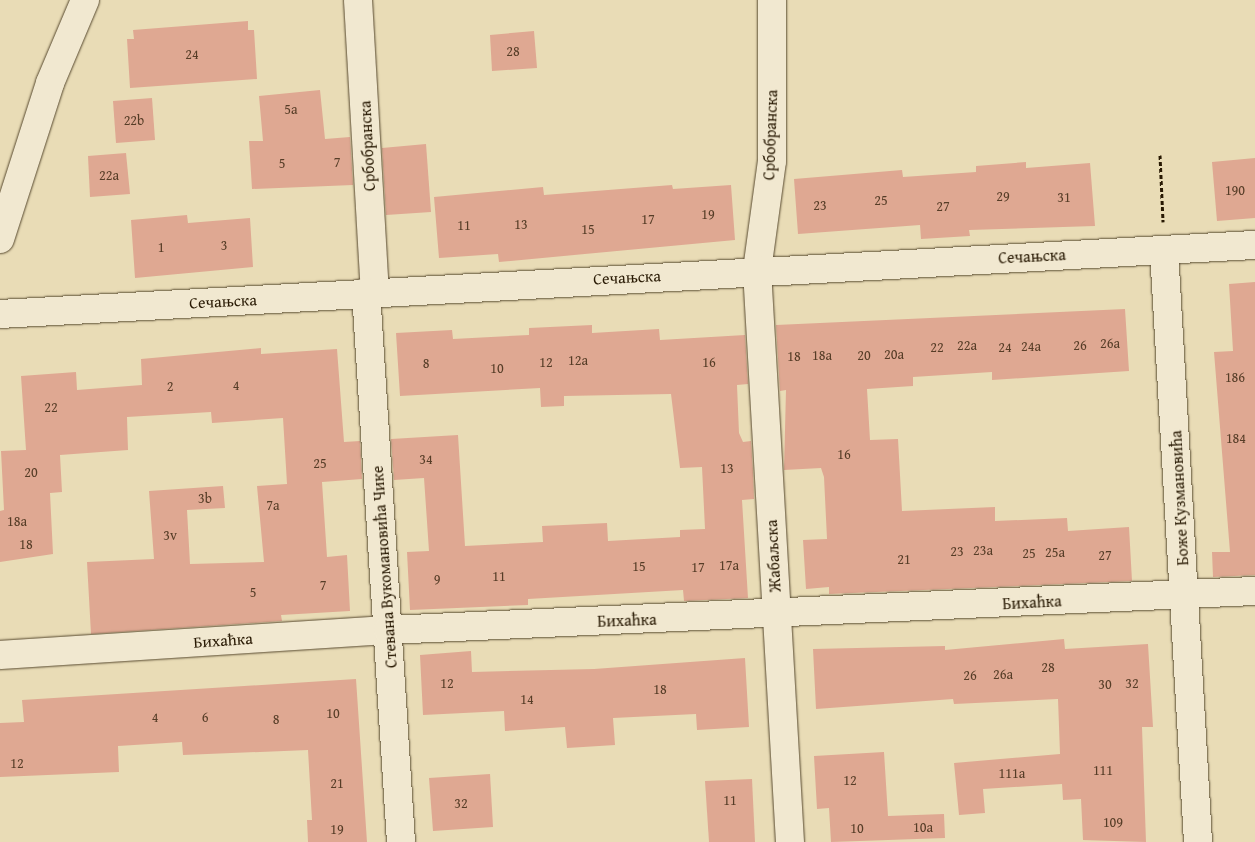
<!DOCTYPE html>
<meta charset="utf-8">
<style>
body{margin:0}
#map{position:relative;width:1255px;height:842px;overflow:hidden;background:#e9dcb6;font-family:"Gentium Book Plus",serif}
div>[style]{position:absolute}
.building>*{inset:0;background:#dfa892}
.path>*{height:3px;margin-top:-1.5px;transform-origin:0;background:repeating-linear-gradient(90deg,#281903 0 4px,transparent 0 6.5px)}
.roads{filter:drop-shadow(0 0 1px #584a30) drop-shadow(0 0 1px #584a30)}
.minor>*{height:28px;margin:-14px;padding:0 14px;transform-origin:14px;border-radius:14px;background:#f1e8d0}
span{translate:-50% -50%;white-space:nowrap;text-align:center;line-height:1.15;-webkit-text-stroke:4px #f1e8d0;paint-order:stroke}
.number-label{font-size:14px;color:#563d27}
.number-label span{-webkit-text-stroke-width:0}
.street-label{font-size:16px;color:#281903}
</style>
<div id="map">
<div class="building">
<i style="clip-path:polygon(248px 21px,248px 30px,254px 30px,257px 79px,130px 88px,127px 39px,134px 39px,133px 30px)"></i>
<i style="clip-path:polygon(534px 31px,537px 68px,492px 71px,490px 35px)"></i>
<i style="clip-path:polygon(320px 90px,325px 139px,350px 137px,353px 185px,252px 189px,249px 141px,263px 141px,259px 96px)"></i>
<i style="clip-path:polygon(152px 98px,155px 140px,116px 143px,113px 101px)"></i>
<i style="clip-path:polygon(426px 144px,431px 212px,386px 215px,382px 148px)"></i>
<i style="clip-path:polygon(126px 153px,130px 194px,90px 197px,88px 156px)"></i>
<i style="clip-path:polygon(1255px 158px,1255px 218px,1217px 221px,1212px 162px)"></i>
<i style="clip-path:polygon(1026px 162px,1026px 168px,1090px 163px,1095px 226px,969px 230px,970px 236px,921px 239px,920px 225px,798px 234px,794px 179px,902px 170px,903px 177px,976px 172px,976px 166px)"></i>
<i style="clip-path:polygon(672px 185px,673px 189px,731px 185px,735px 240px,499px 262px,498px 254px,439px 258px,434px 197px,543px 187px,544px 195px)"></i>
<i style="clip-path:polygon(187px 215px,188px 223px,250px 218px,253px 267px,135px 278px,131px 220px)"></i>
<i style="clip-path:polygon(1255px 282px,1255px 575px,1213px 577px,1212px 552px,1230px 552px,1214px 352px,1233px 351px,1229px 284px)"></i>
<i style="clip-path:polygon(1125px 309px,1129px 371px,992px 380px,992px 372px,913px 377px,913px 386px,867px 389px,870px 440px,898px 439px,902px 511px,995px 507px,995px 521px,1067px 518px,1068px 531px,1129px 527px,1132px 581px,829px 594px,829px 587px,806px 589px,803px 540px,827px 539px,824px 477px,821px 468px,784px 470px,786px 390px,780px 391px,776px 325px)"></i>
<i style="clip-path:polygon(592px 325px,592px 333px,659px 329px,660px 340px,745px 335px,748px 384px,737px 385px,739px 433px,743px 442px,751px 441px,753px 472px,754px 499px,742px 500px,748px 598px,684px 601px,683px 590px,528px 599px,528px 605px,410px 610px,407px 552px,429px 551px,424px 478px,394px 480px,391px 439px,458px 435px,465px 546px,543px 542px,542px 526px,607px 523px,608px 541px,680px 537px,680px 530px,705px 529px,702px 467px,680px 468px,671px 394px,564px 396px,564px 406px,541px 407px,540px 388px,400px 396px,396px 333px,452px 330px,453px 339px,529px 335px,529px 328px)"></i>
<i style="clip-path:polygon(261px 348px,261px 354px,337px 349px,344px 442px,360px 441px,362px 479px,322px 482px,327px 557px,347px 555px,350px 611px,281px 615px,282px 621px,91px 634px,87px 562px,154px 559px,149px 491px,223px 486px,225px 508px,187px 510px,190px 564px,264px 562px,257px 486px,287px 484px,283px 418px,212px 423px,211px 412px,127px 417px,128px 450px,60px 455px,62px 492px,50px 493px,53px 554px,0 562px,0 511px,4px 510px,1px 451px,26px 450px,21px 376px,76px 372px,77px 390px,142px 385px,141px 359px)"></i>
<i style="clip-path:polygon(1064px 639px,1065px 649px,1148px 644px,1153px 727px,1142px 727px,1146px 842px,1083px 840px,1081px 799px,1063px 800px,1062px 784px,983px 789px,985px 813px,959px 815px,954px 763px,1060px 754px,1058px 699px,954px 704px,953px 699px,816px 709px,813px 649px,945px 646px,945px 650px)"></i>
<i style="clip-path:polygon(471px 651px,472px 672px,594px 669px,745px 658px,749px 727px,697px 730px,696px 714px,613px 718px,615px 745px,567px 748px,565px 727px,505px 731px,504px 711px,423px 715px,420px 655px)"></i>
<i style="clip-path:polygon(356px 679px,367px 842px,308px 842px,307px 820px,312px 820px,308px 750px,183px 755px,182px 742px,118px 746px,119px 772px,0 777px,0 723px,24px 722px,22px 700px)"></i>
<i style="clip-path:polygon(884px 752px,888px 816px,944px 814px,945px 838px,831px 842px,829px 808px,817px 809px,814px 756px)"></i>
<i style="clip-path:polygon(490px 774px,493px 827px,433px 831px,429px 778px)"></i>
<i style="clip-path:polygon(752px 779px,755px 842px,709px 842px,705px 781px)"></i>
</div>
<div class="path">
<i style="left:1160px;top:155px;width:67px;rotate:87.4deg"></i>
</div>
<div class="roads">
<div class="minor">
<i style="left:358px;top:0;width:291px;rotate:86.7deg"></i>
<i style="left:772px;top:0;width:161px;rotate:90deg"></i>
<i style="left:772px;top:161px;width:110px;rotate:97.8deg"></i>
<i style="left:757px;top:270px;width:573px;rotate:86.7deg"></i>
<i style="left:0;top:239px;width:164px;rotate:-72.2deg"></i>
<i style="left:50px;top:83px;width:90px;rotate:-67.1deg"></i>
<i style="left:1164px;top:250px;width:593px;rotate:86.71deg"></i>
<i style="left:366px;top:292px;width:551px;rotate:86.36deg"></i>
<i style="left:0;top:314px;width:1257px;rotate:-3.15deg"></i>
<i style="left:0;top:655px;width:389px;rotate:-3.7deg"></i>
<i style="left:388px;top:630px;width:868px;rotate:-2.58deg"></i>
</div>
</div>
<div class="number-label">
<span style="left:513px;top:51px">28</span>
<span style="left:192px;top:54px">24</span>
<span style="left:291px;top:109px">5a</span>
<span style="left:134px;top:120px">22b</span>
<span style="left:337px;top:162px">7</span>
<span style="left:282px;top:163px">5</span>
<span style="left:109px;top:175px">22a</span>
<span style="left:1235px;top:190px">190</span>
<span style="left:1003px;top:196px">29</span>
<span style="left:1064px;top:197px">31</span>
<span style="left:881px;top:200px">25</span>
<span style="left:820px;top:205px">23</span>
<span style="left:943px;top:206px">27</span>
<span style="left:708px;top:214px">19</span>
<span style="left:648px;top:219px">17</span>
<span style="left:521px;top:224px">13</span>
<span style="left:464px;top:225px">11</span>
<span style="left:588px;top:229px">15</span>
<span style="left:224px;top:245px">3</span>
<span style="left:161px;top:247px">1</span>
<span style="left:1110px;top:343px">26a</span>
<span style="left:967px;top:345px">22a</span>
<span style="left:1080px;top:345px">26</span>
<span style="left:1031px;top:346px">24a</span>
<span style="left:937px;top:347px">22</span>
<span style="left:1005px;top:347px">24</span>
<span style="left:894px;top:354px">20a</span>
<span style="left:822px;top:355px">18a</span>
<span style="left:864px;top:355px">20</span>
<span style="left:794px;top:356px">18</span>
<span style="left:578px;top:360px">12a</span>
<span style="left:546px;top:362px">12</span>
<span style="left:709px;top:362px">16</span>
<span style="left:426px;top:363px">8</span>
<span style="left:497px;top:368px">10</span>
<span style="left:1235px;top:377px">186</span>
<span style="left:236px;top:385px">4</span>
<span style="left:170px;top:386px">2</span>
<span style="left:51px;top:407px">22</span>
<span style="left:1236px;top:438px">184</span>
<span style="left:844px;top:454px">16</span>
<span style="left:426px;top:459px">34</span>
<span style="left:320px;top:463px">25</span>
<span style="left:727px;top:468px">13</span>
<span style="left:31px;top:472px">20</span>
<span style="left:205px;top:498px">3b</span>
<span style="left:273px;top:505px">7a</span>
<span style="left:17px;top:521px">18a</span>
<span style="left:170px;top:535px">3v</span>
<span style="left:26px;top:544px">18</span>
<span style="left:983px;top:550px">23a</span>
<span style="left:957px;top:551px">23</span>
<span style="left:1055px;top:552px">25a</span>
<span style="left:1029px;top:553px">25</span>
<span style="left:1105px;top:555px">27</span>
<span style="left:904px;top:559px">21</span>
<span style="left:729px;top:565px">17a</span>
<span style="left:639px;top:566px">15</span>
<span style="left:698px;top:567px">17</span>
<span style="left:499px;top:576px">11</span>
<span style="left:437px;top:579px">9</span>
<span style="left:323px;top:585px">7</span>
<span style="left:253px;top:592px">5</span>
<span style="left:1048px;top:667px">28</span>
<span style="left:1003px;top:674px">26a</span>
<span style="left:970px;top:675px">26</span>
<span style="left:447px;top:683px">12</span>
<span style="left:1132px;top:683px">32</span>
<span style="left:1105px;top:684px">30</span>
<span style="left:660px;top:689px">18</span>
<span style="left:527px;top:699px">14</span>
<span style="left:333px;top:713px">10</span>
<span style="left:155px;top:717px">4</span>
<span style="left:205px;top:717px">6</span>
<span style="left:276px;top:719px">8</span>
<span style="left:17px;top:763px">12</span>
<span style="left:1103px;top:770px">111</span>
<span style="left:1012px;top:773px">111a</span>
<span style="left:850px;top:780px">12</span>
<span style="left:337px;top:783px">21</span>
<span style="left:730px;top:800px">11</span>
<span style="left:461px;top:803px">32</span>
<span style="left:1113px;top:822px">109</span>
<span style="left:923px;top:827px">10a</span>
<span style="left:857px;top:828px">10</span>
<span style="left:337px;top:829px">19</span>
</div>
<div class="street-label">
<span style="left:770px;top:135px;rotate:-88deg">Србобранска</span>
<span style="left:367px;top:146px;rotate:-93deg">Србобранска</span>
<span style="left:1032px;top:256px;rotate:-3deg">Сечањска</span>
<span style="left:627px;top:277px;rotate:-3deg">Сечањска</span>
<span style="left:223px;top:301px;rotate:-3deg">Сечањска</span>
<span style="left:1179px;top:498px;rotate:-93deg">Боже Кузмановића</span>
<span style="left:773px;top:556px;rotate:-93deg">Жабаљска</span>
<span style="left:384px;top:567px;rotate:-94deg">Стевана Вукомановића Чике</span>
<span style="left:1032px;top:602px;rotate:-3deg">Бихаћка</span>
<span style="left:627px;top:620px;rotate:-2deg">Бихаћка</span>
<span style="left:223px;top:640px;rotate:-4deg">Бихаћка</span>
</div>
</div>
